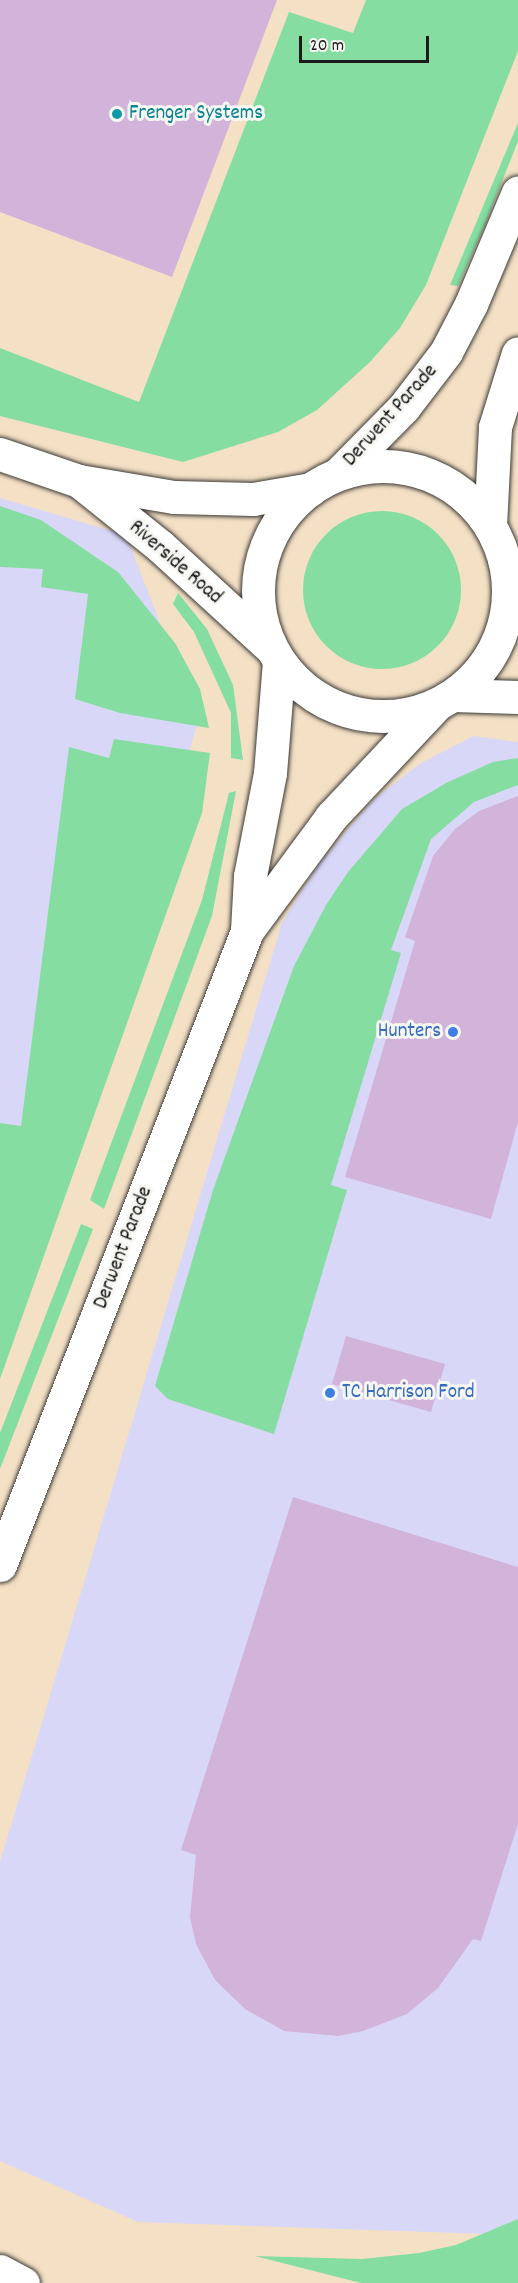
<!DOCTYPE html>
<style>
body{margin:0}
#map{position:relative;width:518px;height:2283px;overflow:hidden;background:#f3e0c5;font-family:Dekko,sans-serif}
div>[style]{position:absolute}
.built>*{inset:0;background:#d8d7f8}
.green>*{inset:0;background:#86dda2}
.round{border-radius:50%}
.building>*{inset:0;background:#d2b3da}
.roads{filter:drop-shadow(0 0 2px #3c3935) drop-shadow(0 0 2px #3c3935)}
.minor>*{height:33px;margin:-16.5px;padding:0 16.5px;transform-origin:16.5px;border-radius:16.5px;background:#fff}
.tertiary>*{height:33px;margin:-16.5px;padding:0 16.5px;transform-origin:16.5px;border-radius:16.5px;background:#fff}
.tertiary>.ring{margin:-16.5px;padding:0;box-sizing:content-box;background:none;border:33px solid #fff;border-radius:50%}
.primary>*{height:33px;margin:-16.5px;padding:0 16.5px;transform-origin:16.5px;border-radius:16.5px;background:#fff}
.dots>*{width:16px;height:16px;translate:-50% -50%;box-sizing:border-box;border:3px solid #f6f6f2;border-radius:50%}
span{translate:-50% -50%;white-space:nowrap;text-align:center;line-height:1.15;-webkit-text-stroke:6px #f6f6f2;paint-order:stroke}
.culture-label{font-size:21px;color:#0d838f}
.left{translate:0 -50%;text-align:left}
.street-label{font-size:21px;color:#1c1c1c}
.shop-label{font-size:21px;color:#366cbe}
.right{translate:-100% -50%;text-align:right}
.scale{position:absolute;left:299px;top:36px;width:130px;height:27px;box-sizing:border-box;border:3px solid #1c1c1c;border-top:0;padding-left:8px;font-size:18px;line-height:21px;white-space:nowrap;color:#1c1c1c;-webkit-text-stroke:4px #f6f6f2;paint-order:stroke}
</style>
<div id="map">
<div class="built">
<i style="clip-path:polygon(0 498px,126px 535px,198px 721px,126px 986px,0 1349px)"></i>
<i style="clip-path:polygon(474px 736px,518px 742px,518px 2235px,138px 2222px,0 2161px,0 1862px,282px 923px,321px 861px,374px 799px,421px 763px)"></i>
</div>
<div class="green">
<i style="clip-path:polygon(366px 0,518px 0,518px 51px,426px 285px,400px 328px,370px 362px,317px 410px,278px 432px,183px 462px,0 416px,0 348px,139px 402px,289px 12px,353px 33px)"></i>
<i style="clip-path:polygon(518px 123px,518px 141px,485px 225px,458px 286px,450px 285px)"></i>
<i style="clip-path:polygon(0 506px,41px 520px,118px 572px,175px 643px,200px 689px,209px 728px,120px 713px,75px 699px,88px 594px,41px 587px,43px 569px,0 567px)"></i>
<i class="round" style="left:303px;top:511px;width:158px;height:158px"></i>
<i style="clip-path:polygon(178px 593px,207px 629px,233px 685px,243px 760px,231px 758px,231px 713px,194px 632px,173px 604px)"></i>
<i style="clip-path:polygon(114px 739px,210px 753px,202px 813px,0 1379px,0 1123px,21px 1126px,69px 747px,109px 758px)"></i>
<i style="clip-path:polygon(518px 758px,518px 785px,474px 802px,431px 839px,391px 950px,401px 953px,331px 1185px,347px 1190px,274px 1434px,168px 1399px,155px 1386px,213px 1190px,294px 966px,326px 905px,348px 872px,402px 809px,448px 782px,493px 762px)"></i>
<i style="clip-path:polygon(236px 791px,212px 916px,104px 1209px,90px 1200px,202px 900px,229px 793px)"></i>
<i style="clip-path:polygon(81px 1224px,93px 1229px,0 1469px,0 1433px)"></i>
<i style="clip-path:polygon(518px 2219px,518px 2283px,361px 2283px,255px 2256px,362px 2259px,419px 2253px,456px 2245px)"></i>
</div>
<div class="building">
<i style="clip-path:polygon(0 0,277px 0,172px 277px,0 212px)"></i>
<i style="clip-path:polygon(518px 796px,518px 1122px,491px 1219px,345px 1177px,415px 941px,405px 937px,433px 856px,455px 829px,479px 811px)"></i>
<i style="clip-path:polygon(346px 1336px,445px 1364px,431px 1412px,332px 1384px)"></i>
<i style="clip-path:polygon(293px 1497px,518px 1567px,518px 1824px,481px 1941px,473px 1939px,438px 1988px,407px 2014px,363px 2031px,338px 2036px,284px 2031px,245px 2009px,215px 1980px,196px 1944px,190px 1917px,196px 1855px,181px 1850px)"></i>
</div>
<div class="roads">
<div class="minor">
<i style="left:0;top:454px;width:83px;rotate:18.9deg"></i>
<i style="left:79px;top:481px;width:96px;rotate:9.6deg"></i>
<i style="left:174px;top:497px;width:79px;rotate:1.5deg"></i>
<i style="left:253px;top:499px;width:59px;rotate:-9.8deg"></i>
<i style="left:79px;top:481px;width:104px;rotate:38.7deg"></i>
<i style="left:160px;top:546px;width:148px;rotate:42.5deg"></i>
</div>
<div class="tertiary">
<i class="ring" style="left:258px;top:466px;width:217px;height:217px"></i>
<i style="left:338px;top:474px;width:94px;rotate:-45.4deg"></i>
<i style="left:404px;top:407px;width:69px;rotate:-52.6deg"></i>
<i style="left:446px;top:352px;width:54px;rotate:-62.5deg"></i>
<i style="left:471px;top:304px;width:121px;rotate:-67.2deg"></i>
<i style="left:490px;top:526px;width:99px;rotate:-87.1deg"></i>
<i style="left:495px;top:427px;width:77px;rotate:-72.7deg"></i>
<i style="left:453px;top:695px;width:65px;rotate:1.8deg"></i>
<i style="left:247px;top:931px;width:142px;rotate:-53.6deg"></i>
<i style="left:331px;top:817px;width:154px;rotate:-46.8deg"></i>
<i style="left:0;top:1565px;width:680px;rotate:-68.71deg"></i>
<i style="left:247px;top:931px;width:55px;rotate:-86.9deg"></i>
<i style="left:250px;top:876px;width:105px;rotate:-79deg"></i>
<i style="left:270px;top:773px;width:112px;rotate:-85.4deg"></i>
</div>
<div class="primary">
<i style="left:0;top:2271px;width:26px;rotate:28deg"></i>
</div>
</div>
<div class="dots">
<i style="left:117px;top:114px;background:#0f9aa8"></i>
<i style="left:453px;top:1032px;background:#3f7fe0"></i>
<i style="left:330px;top:1393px;background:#3f7fe0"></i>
</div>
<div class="culture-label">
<span class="left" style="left:129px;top:114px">Frenger Systems</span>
</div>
<div class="street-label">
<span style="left:391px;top:416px;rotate:-48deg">Derwent Parade</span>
<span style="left:175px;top:563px;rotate:41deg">Riverside Road</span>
<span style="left:124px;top:1248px;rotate:-69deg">Derwent Parade</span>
</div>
<div class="shop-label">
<span class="right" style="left:441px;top:1032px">Hunters</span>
<span class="left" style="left:342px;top:1393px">TC Harrison Ford</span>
</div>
<div class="scale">20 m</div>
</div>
